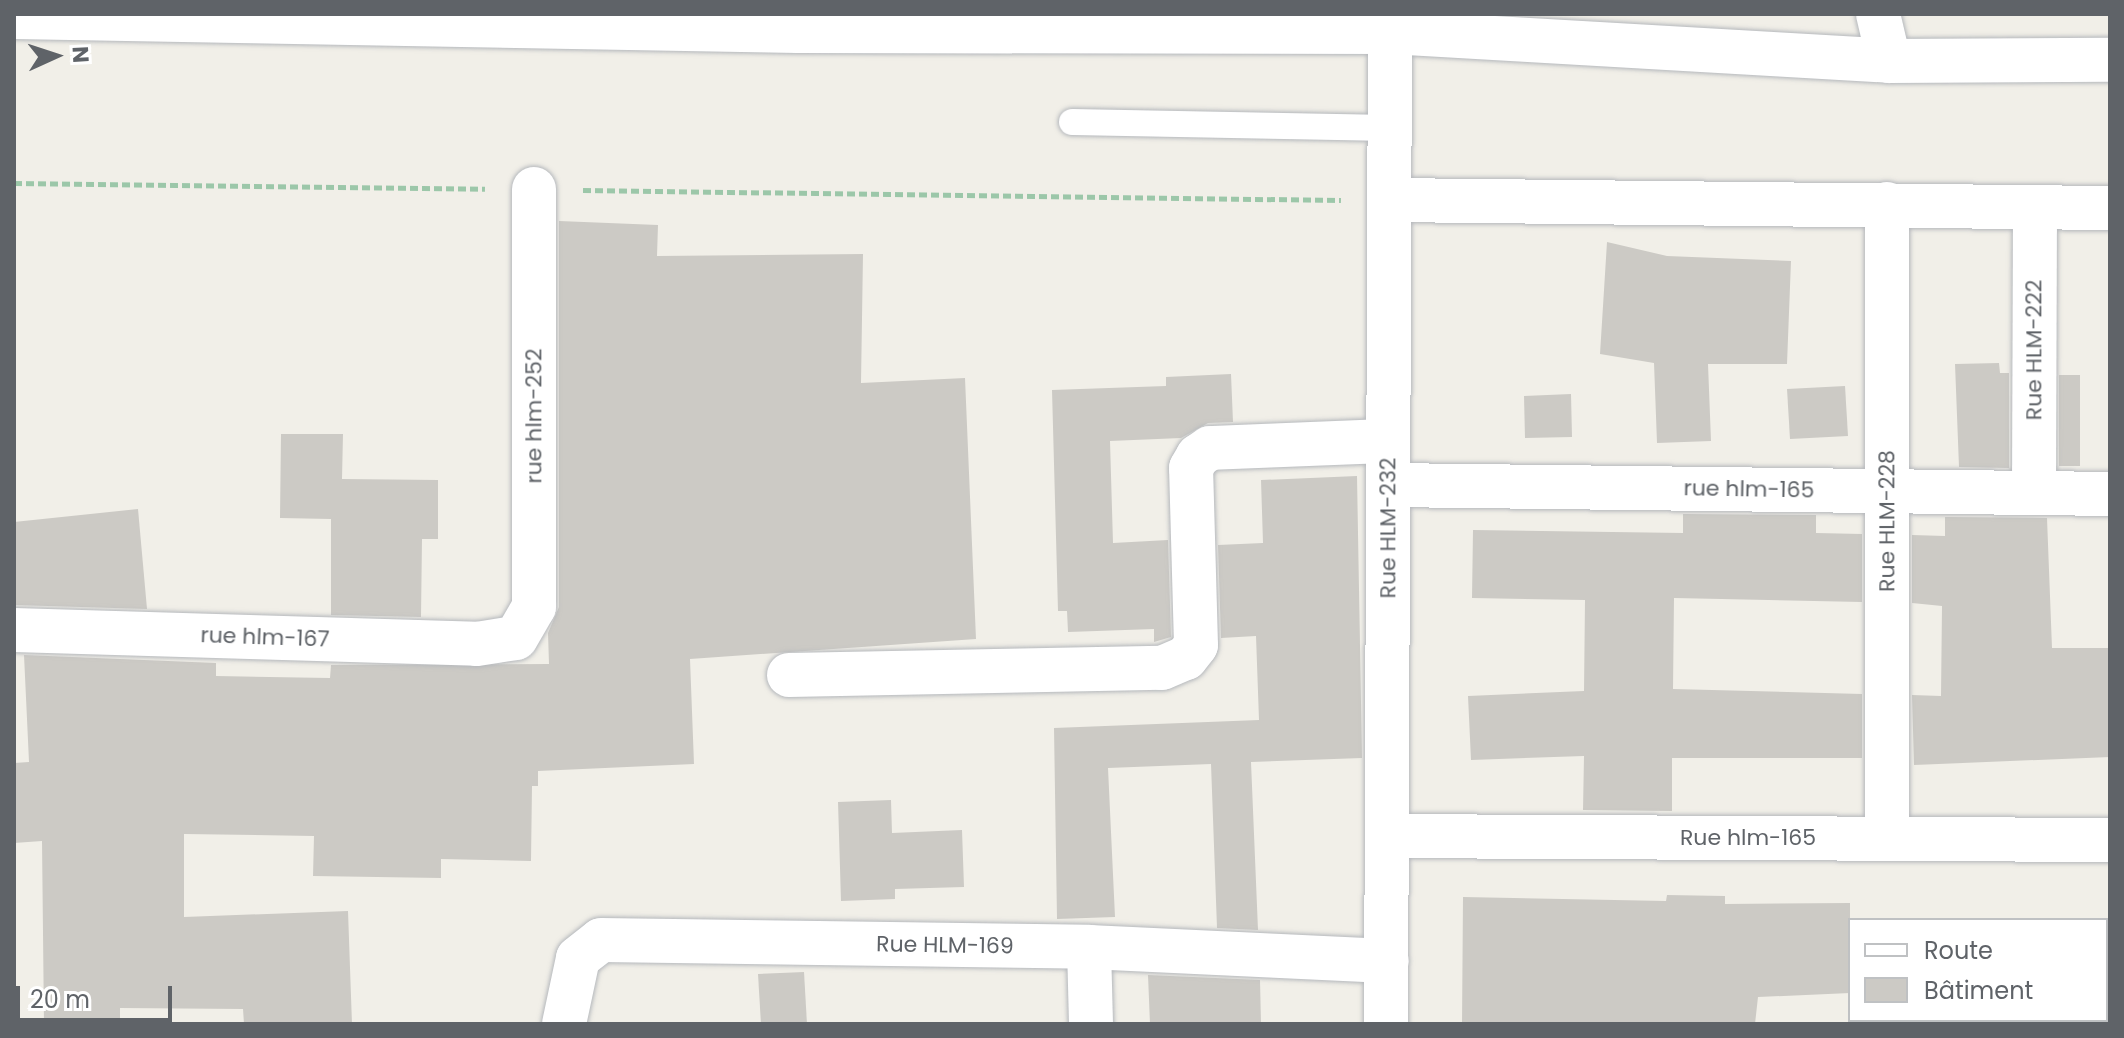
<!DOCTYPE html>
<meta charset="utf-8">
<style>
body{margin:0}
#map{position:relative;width:2124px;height:1038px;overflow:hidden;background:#f1efe8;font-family:Poppins,sans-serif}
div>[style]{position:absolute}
.building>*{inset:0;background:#cccac5}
.path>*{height:5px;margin-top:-2.5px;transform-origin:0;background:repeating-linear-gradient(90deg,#9cc7a9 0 8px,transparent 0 12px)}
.roads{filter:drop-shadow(0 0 2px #b5b8bc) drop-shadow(0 0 2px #b5b8bc)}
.service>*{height:26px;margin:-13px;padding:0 13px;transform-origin:13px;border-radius:13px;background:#fff}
.minor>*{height:44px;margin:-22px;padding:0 22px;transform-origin:22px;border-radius:22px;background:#fff}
.tertiary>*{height:44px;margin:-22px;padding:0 22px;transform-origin:22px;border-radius:22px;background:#fff}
span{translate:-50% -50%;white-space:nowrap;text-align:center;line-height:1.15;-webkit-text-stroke:6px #fff;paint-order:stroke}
.street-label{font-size:22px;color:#5f6368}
.frame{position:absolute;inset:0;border:16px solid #5f6368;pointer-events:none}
.legend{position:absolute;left:1848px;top:918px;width:260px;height:104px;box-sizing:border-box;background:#fff;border:2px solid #bfc1c3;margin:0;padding:10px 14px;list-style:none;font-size:24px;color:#5f6368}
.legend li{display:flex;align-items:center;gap:16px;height:40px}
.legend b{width:40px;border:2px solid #bfc1c3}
.north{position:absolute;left:16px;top:16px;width:80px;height:80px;-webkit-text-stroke:6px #fff;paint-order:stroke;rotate:87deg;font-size:22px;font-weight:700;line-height:32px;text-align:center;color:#5f6368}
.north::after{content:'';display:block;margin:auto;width:28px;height:36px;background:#5f6368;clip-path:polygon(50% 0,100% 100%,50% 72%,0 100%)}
.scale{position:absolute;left:16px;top:986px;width:156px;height:36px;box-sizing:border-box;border:4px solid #5f6368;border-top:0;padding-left:10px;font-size:24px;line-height:28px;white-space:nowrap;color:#5f6368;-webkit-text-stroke:6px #fff;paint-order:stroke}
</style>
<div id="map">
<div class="building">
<i style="clip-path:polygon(559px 221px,658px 225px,657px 256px,863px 254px,861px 383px,965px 378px,976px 639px,690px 659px,694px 764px,538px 771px,538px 786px,532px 786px,531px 861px,441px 859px,441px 878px,313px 876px,314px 836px,184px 834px,184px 917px,348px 911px,352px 1024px,244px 1024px,243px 1009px,120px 1008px,120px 1024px,44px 1024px,42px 841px,14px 843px,14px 763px,29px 762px,24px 655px,216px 663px,216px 676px,330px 678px,331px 665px,549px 664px,548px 633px,559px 607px)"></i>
<i style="clip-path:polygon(1607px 242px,1667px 256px,1791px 261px,1787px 364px,1708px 364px,1711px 441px,1657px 443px,1654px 363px,1600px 354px)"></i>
<i style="clip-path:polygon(1999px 363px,2000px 373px,2009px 373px,2009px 468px,1959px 467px,1955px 364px)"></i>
<i style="clip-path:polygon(1231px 374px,1233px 422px,1208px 423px,1181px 438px,1110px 441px,1113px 543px,1168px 540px,1171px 637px,1154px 642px,1154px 629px,1068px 632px,1067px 611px,1058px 611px,1052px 390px,1166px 386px,1166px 377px)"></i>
<i style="clip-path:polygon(2059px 375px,2080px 375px,2080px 466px,2059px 466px)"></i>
<i style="clip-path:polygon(1845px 386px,1848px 436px,1790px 439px,1787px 389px)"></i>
<i style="clip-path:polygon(1571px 394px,1572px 437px,1525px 438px,1524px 396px)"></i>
<i style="clip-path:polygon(281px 434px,343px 434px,342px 479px,438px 480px,438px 539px,422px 539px,421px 617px,331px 615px,331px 519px,280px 518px)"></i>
<i style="clip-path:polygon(1357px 476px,1362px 758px,1251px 762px,1258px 930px,1217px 928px,1211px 764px,1108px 768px,1115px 917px,1057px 919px,1054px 728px,1259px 720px,1256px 636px,1221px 638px,1218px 545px,1263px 543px,1261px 480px)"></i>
<i style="clip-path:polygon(138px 509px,147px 609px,14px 605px,14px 522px)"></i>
<i style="clip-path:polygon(1683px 514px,1816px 515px,1816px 533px,1862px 534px,1862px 602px,1674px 598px,1673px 689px,1862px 694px,1862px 758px,1672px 758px,1672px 811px,1583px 810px,1584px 756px,1471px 760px,1468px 696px,1584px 691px,1585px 600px,1472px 598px,1473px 530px,1683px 533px)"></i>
<i style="clip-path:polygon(1945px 517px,2047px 518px,2052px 648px,2110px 648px,2110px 757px,1914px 765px,1912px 695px,1941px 696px,1942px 606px,1912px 603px,1912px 535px,1945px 536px)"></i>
<i style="clip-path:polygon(891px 800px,892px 833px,962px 830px,964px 887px,895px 889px,895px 899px,841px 901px,838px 802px)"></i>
<i style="clip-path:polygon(1667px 895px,1725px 896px,1725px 904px,1850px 903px,1850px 993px,1758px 997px,1755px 1024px,1462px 1024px,1463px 897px,1666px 901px)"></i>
<i style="clip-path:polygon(804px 972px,807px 1024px,761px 1024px,758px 974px)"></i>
<i style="clip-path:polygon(1148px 975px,1260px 980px,1261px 1024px,1150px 1024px)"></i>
</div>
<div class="path">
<i style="left:14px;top:183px;width:471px;rotate:0.7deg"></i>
<i style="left:583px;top:190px;width:758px;rotate:0.76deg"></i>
</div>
<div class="roads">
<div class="service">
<i style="left:1072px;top:122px;width:318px;rotate:1.1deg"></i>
</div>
<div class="minor">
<i style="left:1878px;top:14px;width:48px;rotate:76.8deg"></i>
<i style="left:1390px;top:200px;width:720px;rotate:0.64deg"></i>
<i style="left:1388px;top:485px;width:722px;rotate:0.71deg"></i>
<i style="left:2034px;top:493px;width:286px;rotate:-89.8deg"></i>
<i style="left:14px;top:630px;width:463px;rotate:1.7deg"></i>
<i style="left:477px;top:644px;width:39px;rotate:-9deg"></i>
<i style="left:516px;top:638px;width:36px;rotate:-60deg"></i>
<i style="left:534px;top:607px;width:418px;rotate:-90deg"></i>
<i style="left:789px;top:675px;width:373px;rotate:-1.1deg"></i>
<i style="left:1162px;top:668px;width:26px;rotate:-23deg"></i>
<i style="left:1186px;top:658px;width:16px;rotate:-52deg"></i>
<i style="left:1196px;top:645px;width:177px;rotate:-91.6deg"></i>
<i style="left:1191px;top:468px;width:14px;rotate:-60deg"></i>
<i style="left:1198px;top:456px;width:14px;rotate:-34deg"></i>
<i style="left:1210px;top:448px;width:178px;rotate:-2.3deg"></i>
<i style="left:1387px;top:836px;width:723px;rotate:0.32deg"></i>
<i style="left:1887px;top:839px;width:635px;rotate:-90deg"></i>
<i style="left:1089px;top:947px;width:77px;rotate:88.5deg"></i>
<i style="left:564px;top:1024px;width:67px;rotate:-78deg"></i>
<i style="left:578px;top:958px;width:29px;rotate:-38deg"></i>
<i style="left:601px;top:940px;width:488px;rotate:0.8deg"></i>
<i style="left:1089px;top:947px;width:298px;rotate:2.7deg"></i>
<i style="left:1386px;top:1024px;width:992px;rotate:-89.77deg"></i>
</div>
<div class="tertiary">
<i style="left:14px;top:17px;width:784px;rotate:1.02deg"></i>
<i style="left:798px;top:31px;width:592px;rotate:0.1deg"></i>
<i style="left:1390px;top:32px;width:500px;rotate:3.3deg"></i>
<i style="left:1889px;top:61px;width:221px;rotate:-0.3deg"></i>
</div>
</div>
<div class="street-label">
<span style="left:2034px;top:350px;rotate:-90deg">Rue HLM-222</span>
<span style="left:534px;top:416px;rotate:-90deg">rue hlm-252</span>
<span style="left:1749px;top:489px;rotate:1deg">rue hlm-165</span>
<span style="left:1887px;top:521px;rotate:-90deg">Rue HLM-228</span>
<span style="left:1388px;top:528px;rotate:-90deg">Rue HLM-232</span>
<span style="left:265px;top:637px;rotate:2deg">rue hlm-167</span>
<span style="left:1748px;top:838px">Rue hlm-165</span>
<span style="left:945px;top:945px;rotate:1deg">Rue HLM-169</span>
</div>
<div class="frame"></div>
<ul class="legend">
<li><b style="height:10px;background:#fff"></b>Route</li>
<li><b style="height:22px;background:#cccac5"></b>Bâtiment</li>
</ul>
<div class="north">N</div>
<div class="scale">20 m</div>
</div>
